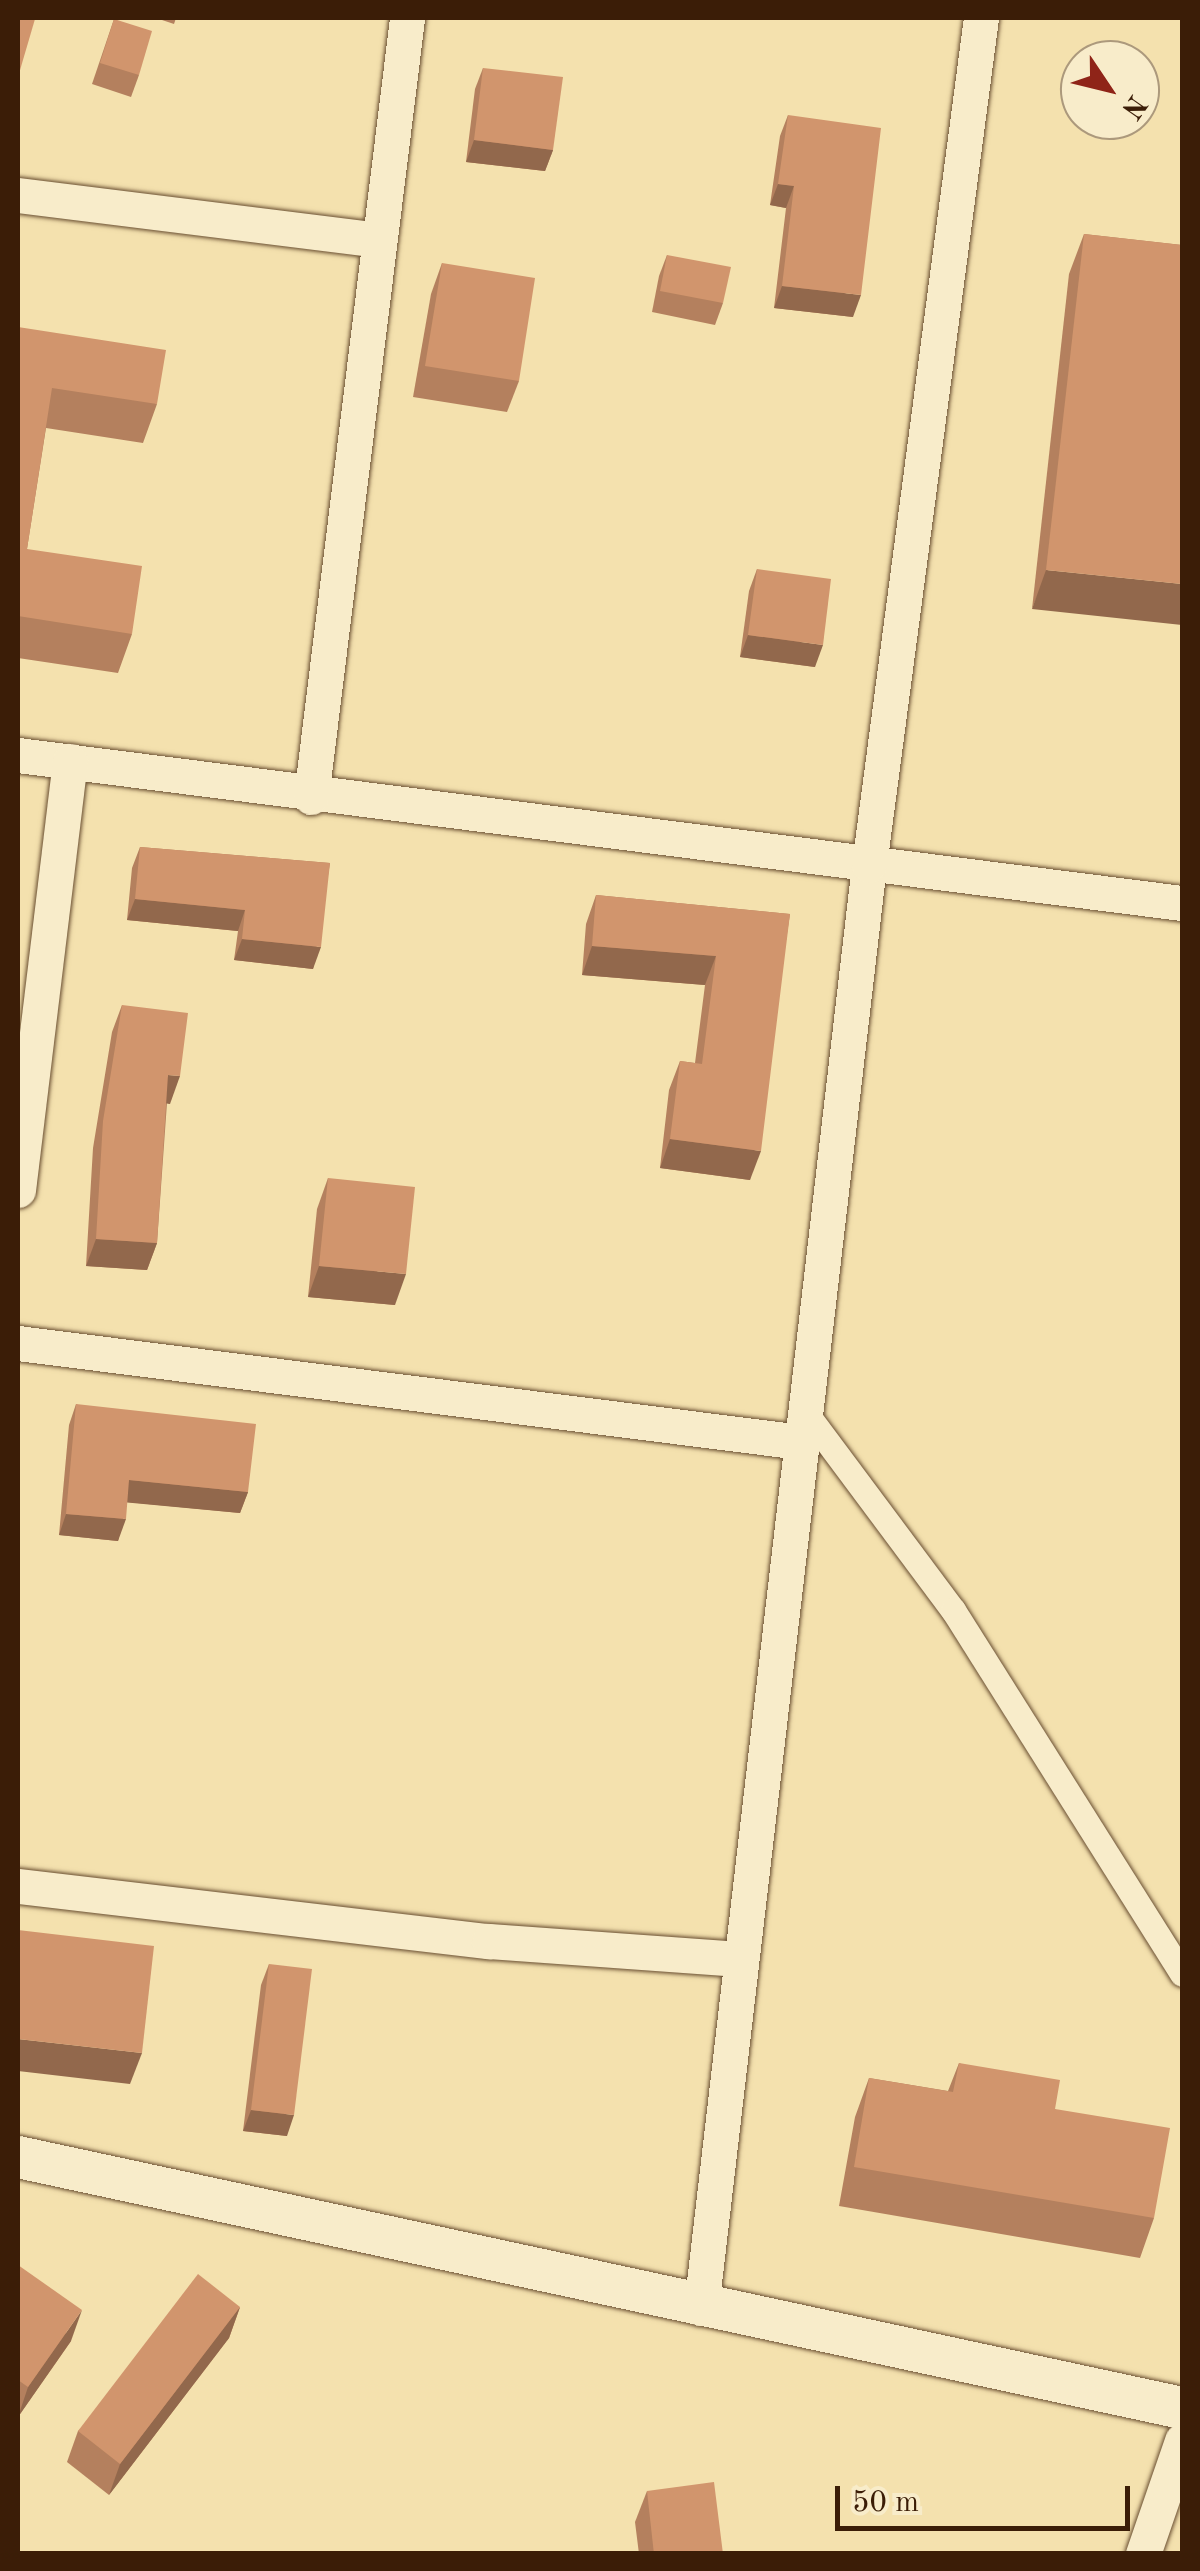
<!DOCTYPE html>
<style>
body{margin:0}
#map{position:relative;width:1200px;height:2571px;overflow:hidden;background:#f4e1ae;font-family:"Old Standard TT",serif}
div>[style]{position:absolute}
.roads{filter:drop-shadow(0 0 2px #694e31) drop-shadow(0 0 2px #694e31)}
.pedestrian>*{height:25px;margin:-12.5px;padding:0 12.5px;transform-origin:12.5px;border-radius:12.5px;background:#f8ecca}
.minor>*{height:35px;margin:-17.5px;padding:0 17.5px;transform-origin:17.5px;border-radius:17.5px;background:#f8ecca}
.tertiary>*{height:42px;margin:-21px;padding:0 21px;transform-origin:21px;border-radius:21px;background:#f8ecca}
.wall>*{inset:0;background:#b4805e}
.shaded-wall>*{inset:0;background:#92684c}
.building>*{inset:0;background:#d1956d}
span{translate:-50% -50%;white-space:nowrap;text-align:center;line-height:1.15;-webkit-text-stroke:8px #f8ecca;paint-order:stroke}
.frame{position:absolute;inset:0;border:20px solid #3b1d07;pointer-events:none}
.north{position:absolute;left:1060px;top:40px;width:100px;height:100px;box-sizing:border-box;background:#f8ecca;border:2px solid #ac997c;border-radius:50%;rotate:125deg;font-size:28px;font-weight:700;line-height:40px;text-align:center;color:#3b1d07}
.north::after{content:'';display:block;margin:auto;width:35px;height:45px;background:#8f2418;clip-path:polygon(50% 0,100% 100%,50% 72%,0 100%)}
.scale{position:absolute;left:835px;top:2486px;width:295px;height:45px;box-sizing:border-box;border:5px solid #3b1d07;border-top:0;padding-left:12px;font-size:30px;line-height:35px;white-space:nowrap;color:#3b1d07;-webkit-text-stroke:8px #f8ecca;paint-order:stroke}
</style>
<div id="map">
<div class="roads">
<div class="pedestrian">
<i style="left:803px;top:1409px;width:251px;rotate:53.3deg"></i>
<i style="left:953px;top:1610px;width:430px;rotate:57.8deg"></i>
</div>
<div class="minor">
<i style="left:18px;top:195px;width:364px;rotate:7.1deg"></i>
<i style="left:18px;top:755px;width:1173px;rotate:7.25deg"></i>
<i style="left:311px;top:797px;width:785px;rotate:-82.97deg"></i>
<i style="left:18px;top:1190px;width:432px;rotate:-83.1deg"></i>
<i style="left:18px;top:1343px;width:789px;rotate:7.21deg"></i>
<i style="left:18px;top:1886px;width:474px;rotate:6.7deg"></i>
<i style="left:489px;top:1941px;width:251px;rotate:4.1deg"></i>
<i style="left:701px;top:2308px;width:1453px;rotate:-83.36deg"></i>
<i style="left:869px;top:865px;width:854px;rotate:-82.47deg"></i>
<i style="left:1143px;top:2554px;width:120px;rotate:-71deg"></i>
</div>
<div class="tertiary">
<i style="left:18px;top:2157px;width:1191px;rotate:12.17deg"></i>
</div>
</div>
<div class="wall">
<i style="clip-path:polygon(156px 18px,176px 18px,174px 24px)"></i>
<i style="clip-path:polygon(114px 19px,139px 75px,131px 97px,92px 84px)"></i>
<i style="clip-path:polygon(483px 68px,553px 150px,545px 171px,466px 162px,475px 89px)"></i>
<i style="clip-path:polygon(788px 115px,853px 317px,774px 308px,786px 208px,770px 205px,780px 136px)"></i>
<i style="clip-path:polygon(1084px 234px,1182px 245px,1032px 609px,1069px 274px)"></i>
<i style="clip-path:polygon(667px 255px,723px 303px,715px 325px,652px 312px,659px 276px)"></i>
<i style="clip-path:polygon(442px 263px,519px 381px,507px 412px,413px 397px,431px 294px)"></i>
<i style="clip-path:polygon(18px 327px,157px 404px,143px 443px,46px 428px,27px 549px,132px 634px,118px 673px,18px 658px)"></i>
<i style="clip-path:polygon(757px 569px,815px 667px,740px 657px,749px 591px)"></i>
<i style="clip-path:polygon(140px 847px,330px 863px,313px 969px,234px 960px,238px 931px,127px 920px,132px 868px)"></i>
<i style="clip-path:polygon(596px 895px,790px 914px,750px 1180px,660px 1168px,669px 1090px,680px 1061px,695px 1063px,705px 985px,582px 975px,586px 924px)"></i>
<i style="clip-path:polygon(122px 1005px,170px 1104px,167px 1103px,157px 1243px,147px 1270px,86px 1266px,93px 1148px,112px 1032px)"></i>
<i style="clip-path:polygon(328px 1178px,395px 1305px,308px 1297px,317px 1209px)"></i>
<i style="clip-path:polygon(76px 1404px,248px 1492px,240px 1513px,127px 1502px,118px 1541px,59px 1535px,69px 1425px)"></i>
<i style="clip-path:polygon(269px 1964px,287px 2136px,243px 2131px,261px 1985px)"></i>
<i style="clip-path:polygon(959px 2063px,1055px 2109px,1154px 2218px,1140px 2258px,839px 2206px,855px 2117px,869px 2078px,948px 2091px)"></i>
<i style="clip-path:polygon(18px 2265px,71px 2341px,18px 2417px)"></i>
<i style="clip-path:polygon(240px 2307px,229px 2338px,109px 2495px,67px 2462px,78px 2431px)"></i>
<i style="clip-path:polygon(647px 2491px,723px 2554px,639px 2554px,635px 2522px)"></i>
</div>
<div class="shaded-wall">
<i style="clip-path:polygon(474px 140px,553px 150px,545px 171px,466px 162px)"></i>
<i style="clip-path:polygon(778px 184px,794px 186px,786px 208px,770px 205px)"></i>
<i style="clip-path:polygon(782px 286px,861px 295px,853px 317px,774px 308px)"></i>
<i style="clip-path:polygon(1046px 570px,1182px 584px,1182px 625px,1032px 609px)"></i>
<i style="clip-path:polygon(748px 635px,823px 645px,815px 667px,740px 657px)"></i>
<i style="clip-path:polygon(135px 899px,245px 910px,238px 931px,127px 920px)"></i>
<i style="clip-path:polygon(242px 939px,321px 947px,313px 969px,234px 960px)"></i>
<i style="clip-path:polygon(592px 946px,716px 956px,705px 985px,582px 975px)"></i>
<i style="clip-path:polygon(168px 1075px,180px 1076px,170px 1104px,158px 1102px)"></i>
<i style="clip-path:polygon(670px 1139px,761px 1151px,750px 1180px,660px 1168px)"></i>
<i style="clip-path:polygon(96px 1239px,157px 1243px,147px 1270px,86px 1266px)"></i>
<i style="clip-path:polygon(319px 1266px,406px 1274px,395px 1305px,308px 1297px)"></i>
<i style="clip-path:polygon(129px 1480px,248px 1492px,240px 1513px,122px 1502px)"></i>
<i style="clip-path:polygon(66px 1514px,126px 1519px,118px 1541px,59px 1535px)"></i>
<i style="clip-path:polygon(18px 2039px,142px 2053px,130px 2084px,18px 2071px)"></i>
<i style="clip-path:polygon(251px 2110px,294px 2115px,287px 2136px,243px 2131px)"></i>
<i style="clip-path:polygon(240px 2307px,229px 2338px,109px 2495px,120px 2464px)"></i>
<i style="clip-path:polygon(82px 2310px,71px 2341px,18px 2417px,28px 2387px)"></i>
</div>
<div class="building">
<i style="clip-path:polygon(18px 18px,35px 19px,18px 77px)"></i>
<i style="clip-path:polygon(114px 19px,152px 31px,139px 75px,100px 63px)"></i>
<i style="clip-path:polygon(483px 68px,563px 77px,553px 150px,474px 140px)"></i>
<i style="clip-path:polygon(788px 115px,881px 128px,861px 295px,782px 286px,794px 186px,778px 184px)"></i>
<i style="clip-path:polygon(1084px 234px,1182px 245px,1182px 584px,1046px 570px)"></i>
<i style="clip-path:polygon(667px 255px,731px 267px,723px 303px,660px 291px)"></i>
<i style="clip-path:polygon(442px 263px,535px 278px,519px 381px,425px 366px)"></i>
<i style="clip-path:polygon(18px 327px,166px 350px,157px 404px,52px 388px,27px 549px,142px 566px,132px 634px,18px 616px)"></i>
<i style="clip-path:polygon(757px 569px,831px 579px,823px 645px,748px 635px)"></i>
<i style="clip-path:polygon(140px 847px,330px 863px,321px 947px,242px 939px,245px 910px,135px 899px)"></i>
<i style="clip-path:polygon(596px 895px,790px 914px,761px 1151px,670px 1139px,680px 1061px,702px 1064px,716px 956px,592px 946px)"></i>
<i style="clip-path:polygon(122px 1005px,188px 1013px,180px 1076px,168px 1075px,157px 1243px,96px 1239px,103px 1121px)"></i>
<i style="clip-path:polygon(328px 1178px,415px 1187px,406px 1274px,319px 1266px)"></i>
<i style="clip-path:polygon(76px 1404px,256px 1424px,248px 1492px,129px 1480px,126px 1519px,66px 1514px)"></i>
<i style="clip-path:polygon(18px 1930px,154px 1946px,142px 2053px,18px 2039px)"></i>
<i style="clip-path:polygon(269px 1964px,312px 1969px,294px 2115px,251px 2110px)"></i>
<i style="clip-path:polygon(959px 2063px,1060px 2080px,1055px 2109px,1170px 2128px,1154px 2218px,854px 2167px,869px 2078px,953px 2092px)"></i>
<i style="clip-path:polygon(18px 2265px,82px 2310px,28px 2387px,18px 2380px)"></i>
<i style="clip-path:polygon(198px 2274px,240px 2307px,120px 2464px,78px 2431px)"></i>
<i style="clip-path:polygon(714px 2482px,723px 2554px,654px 2554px,647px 2491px)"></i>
</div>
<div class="frame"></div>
<div class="north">N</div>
<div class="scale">50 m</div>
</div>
